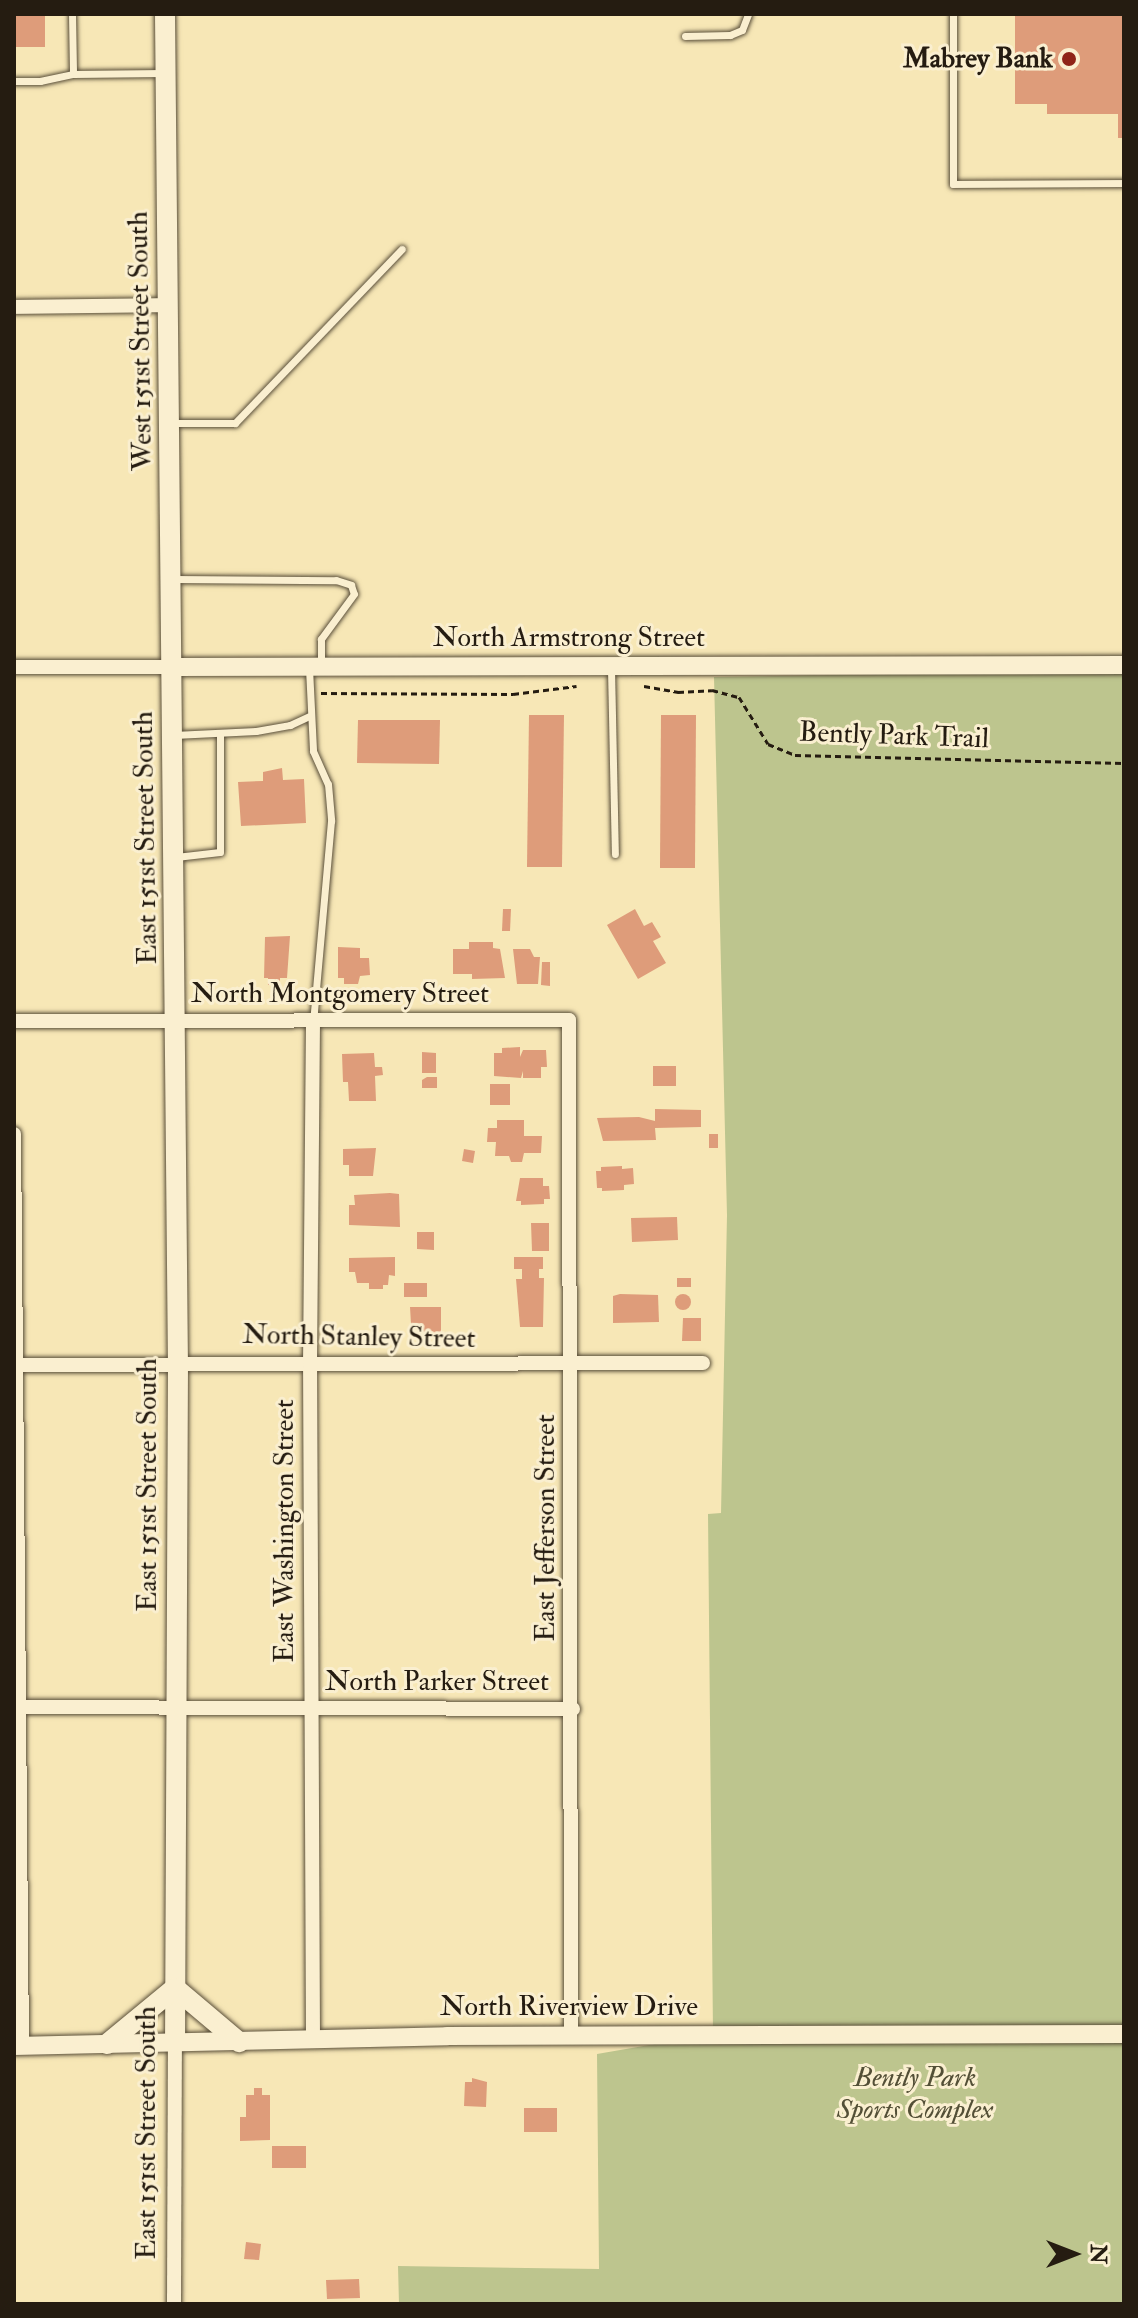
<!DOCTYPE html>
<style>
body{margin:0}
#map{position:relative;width:1138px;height:2318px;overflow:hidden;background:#f7e7b6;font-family:"IM FELL Double Pica",serif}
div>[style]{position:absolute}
.green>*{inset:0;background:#bdc58e}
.building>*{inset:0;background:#de9c7a}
.round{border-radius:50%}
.path>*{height:3px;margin-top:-1.5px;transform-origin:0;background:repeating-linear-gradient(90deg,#251c11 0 6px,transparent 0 10px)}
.roads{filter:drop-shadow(0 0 2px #5a4f3a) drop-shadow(0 0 2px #5a4f3a)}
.service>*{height:7px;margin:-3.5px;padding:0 3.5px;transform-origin:3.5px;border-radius:3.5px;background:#faefd0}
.minor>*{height:14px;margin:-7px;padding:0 7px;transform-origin:7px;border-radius:7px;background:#faefd0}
.tertiary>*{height:18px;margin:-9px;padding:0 9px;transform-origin:9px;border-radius:9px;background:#faefd0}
.secondary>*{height:20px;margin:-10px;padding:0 10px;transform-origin:10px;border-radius:10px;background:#faefd0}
.dots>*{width:22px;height:22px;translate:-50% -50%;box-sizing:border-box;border:4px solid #faefd0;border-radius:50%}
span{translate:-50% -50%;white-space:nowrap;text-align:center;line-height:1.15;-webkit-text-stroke:6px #faefd0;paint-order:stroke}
.poi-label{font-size:28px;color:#251c11;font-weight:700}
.right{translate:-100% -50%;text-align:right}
.street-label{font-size:28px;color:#251c11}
.park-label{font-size:28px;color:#534f36;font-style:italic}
.frame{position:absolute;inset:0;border:16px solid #251c11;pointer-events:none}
.north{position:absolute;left:1034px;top:2214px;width:80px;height:80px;-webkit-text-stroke:6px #faefd0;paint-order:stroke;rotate:90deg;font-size:22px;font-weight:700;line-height:32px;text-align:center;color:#251c11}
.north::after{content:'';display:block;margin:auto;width:28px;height:36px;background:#251c11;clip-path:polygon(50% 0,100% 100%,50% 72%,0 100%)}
</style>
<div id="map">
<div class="green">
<i style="clip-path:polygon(1124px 670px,1124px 2304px,399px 2304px,398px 2266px,599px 2269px,597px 2054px,713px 2034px,708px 1514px,721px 1513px,727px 1215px,714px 677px)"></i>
</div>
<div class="building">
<i style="clip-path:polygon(14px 14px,45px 14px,45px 47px,14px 47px)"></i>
<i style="clip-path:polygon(1015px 14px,1124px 14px,1124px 138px,1118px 138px,1118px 114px,1047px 114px,1047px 104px,1015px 104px)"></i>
<i style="clip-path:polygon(529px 715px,564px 715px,562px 867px,527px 867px)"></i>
<i style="clip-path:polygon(661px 715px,696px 715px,695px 868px,660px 868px)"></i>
<i style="clip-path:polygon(358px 720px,440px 720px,439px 764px,357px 763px)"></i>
<i style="clip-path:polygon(282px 768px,283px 780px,304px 779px,306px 823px,241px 826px,238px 782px,263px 781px,263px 772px)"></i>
<i style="clip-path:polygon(503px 909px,511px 909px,510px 931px,502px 931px)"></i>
<i style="clip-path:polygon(635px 909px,644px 926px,652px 922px,661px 937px,653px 941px,666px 963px,638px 979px,607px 925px)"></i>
<i style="clip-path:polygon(290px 936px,287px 978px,280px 978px,280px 985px,268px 985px,268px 978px,264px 978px,265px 937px)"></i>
<i style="clip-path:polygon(469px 942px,493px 942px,493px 948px,500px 949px,505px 978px,472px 979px,472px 974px,453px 974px,453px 949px,469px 949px)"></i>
<i style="clip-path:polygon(338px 947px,360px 948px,360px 958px,369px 958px,370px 975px,360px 976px,358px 984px,344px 984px,344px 978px,338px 978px)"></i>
<i style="clip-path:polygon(513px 949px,530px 949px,534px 957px,540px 957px,538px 984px,517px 984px)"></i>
<i style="clip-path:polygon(542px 962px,550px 962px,550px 986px,541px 985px)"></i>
<i style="clip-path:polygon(520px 1047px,520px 1057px,523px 1050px,546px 1050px,547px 1067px,541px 1067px,541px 1078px,523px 1078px,523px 1071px,521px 1078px,494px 1076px,494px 1053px,502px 1053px,502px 1048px)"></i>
<i style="clip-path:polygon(422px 1052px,436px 1053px,436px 1073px,422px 1073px)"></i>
<i style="clip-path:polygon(374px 1053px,375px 1067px,382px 1067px,383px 1075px,375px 1076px,376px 1101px,349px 1101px,348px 1082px,343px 1082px,342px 1054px)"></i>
<i style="clip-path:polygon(653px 1066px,676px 1066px,676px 1086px,653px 1086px)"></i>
<i style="clip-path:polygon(427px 1077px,437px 1077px,437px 1088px,422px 1088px,422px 1080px)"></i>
<i style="clip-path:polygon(490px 1084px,510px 1084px,510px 1105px,490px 1105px)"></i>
<i style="clip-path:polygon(655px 1109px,701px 1110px,701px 1127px,655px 1128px,656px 1140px,603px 1141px,597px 1118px,639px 1117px,655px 1121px)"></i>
<i style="clip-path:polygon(497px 1120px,524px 1120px,524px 1136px,542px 1136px,541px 1153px,524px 1153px,522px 1162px,511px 1162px,509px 1156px,495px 1156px,496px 1142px,487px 1142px,488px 1128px,497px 1128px)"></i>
<i style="clip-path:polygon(709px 1134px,718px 1134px,718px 1148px,709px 1148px)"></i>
<i style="clip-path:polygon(376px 1148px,373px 1176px,349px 1176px,349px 1165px,343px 1165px,343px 1149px)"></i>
<i style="clip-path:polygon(464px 1149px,475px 1151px,473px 1163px,462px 1161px)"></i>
<i style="clip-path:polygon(622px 1166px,622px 1169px,633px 1168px,634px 1184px,624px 1185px,624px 1190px,602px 1191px,602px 1188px,597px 1188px,596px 1171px,601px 1171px,601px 1167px)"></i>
<i style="clip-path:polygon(520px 1178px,543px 1178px,543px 1186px,549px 1186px,550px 1199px,544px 1199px,544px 1204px,521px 1205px,521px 1201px,516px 1201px)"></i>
<i style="clip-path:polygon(390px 1193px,399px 1194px,400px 1227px,349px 1225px,349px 1205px,355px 1205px,354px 1195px)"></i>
<i style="clip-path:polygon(677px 1217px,678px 1240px,632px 1242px,631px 1218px)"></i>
<i style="clip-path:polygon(531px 1223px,549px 1223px,549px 1251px,532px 1251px)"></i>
<i style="clip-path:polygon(417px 1232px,434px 1232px,434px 1250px,417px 1249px)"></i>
<i style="clip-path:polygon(395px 1257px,395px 1276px,389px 1275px,388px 1285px,383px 1285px,383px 1289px,369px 1289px,369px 1283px,357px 1283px,355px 1272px,349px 1272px,349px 1258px)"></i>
<i style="clip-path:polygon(514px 1257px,543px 1257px,543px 1269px,539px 1269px,539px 1278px,544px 1278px,543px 1327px,520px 1327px,516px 1279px,522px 1279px,522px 1269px,514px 1269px)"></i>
<i style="clip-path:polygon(677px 1278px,691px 1278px,691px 1287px,677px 1287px)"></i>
<i style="clip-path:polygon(404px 1283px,427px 1283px,427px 1297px,404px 1297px)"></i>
<i class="round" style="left:675px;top:1294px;width:16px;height:16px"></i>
<i style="clip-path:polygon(620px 1294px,658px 1295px,659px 1322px,613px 1323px,613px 1296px)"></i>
<i style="clip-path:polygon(410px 1307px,441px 1307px,441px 1336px,424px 1336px,422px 1324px,411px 1324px)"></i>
<i style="clip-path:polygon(683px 1318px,701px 1318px,701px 1341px,682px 1341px)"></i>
<i style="clip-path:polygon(472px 2078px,487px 2082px,486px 2107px,464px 2106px,465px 2082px,472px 2082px)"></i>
<i style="clip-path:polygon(254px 2088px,262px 2088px,262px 2095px,270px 2095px,270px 2140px,240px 2141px,240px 2117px,246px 2117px,246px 2095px,254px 2095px)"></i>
<i style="clip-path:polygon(524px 2108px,557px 2108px,557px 2132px,524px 2132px)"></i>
<i style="clip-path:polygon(272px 2146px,306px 2146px,306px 2168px,272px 2168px)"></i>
<i style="clip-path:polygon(246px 2242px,261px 2244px,259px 2260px,244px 2259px)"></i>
<i style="clip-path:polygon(359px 2279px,360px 2298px,327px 2299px,326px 2280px)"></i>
</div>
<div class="path">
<i style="left:644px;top:686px;width:35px;rotate:10deg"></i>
<i style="left:678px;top:692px;width:34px;rotate:-3deg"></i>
<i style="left:712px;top:690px;width:28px;rotate:15deg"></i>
<i style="left:739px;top:697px;width:55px;rotate:58.3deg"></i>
<i style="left:768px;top:744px;width:29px;rotate:22deg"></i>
<i style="left:795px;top:755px;width:329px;rotate:1.4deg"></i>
<i style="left:321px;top:693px;width:192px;rotate:0.3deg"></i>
<i style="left:513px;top:694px;width:64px;rotate:-7.1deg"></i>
</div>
<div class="roads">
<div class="service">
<i style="left:72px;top:14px;width:60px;rotate:89deg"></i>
<i style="left:953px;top:14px;width:170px;rotate:90deg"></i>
<i style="left:953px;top:184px;width:171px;rotate:-0.3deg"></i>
<i style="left:685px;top:36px;width:45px;rotate:-1.3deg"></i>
<i style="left:730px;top:35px;width:13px;rotate:-23deg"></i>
<i style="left:742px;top:30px;width:17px;rotate:-69deg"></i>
<i style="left:14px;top:81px;width:26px"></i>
<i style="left:40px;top:81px;width:34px;rotate:-12deg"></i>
<i style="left:73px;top:74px;width:90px;rotate:-0.6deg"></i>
<i style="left:171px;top:423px;width:64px"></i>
<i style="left:235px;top:423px;width:241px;rotate:-46.2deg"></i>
<i style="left:174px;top:579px;width:162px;rotate:0.4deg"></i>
<i style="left:336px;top:580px;width:16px;rotate:18deg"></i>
<i style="left:351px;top:585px;width:9px;rotate:72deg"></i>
<i style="left:354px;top:594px;width:56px;rotate:126.3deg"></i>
<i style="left:321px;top:639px;width:27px;rotate:90deg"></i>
<i style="left:309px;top:668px;width:83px;rotate:87.2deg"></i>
<i style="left:313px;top:751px;width:36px;rotate:66deg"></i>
<i style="left:328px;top:784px;width:37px;rotate:85deg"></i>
<i style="left:331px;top:821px;width:201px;rotate:95.1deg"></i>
<i style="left:611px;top:668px;width:186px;rotate:88.8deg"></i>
<i style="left:174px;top:735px;width:82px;rotate:-2.8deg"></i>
<i style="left:256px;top:731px;width:35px;rotate:-10deg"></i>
<i style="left:290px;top:725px;width:21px;rotate:-25deg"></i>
<i style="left:176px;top:857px;width:44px;rotate:-6.5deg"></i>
<i style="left:220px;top:852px;width:117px;rotate:-90deg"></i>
</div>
<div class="minor">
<i style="left:14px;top:307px;width:156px;rotate:-0.7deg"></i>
<i style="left:14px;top:667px;width:158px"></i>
<i style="left:14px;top:1021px;width:555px;rotate:-0.1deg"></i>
<i style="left:569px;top:1020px;width:1016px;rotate:89.89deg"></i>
<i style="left:14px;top:1134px;width:911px;rotate:89.5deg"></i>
<i style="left:14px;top:1365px;width:689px;rotate:-0.17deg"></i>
<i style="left:14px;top:1707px;width:559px;rotate:0.2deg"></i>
<i style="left:313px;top:2041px;width:676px;rotate:-90.25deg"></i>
<i style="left:310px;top:1365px;width:344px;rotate:-89.5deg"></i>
<i style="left:174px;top:2304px;width:262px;rotate:-89.8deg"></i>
</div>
<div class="tertiary">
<i style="left:172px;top:667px;width:952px;rotate:-0.12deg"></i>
<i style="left:14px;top:2046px;width:433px;rotate:-1.3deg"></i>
<i style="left:447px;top:2036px;width:677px;rotate:-0.17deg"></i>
</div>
<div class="secondary">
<i style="left:165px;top:14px;width:1349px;rotate:89.45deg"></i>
<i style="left:178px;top:1363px;width:679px;rotate:90.25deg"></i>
<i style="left:175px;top:1988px;width:84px;rotate:40.2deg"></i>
<i style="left:107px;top:2044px;width:88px;rotate:-39.5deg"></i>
</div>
</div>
<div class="dots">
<i style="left:1069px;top:59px;background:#8f2418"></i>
</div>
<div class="poi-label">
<span class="right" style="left:1053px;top:59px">Mabrey Bank</span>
</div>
<div class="street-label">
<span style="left:141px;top:341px;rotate:-91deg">West 151st Street South</span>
<span style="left:569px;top:638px">North Armstrong Street</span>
<span style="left:894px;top:736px;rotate:2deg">Bently Park Trail</span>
<span style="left:146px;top:838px;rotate:-91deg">East 151st Street South</span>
<span style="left:340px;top:994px">North Montgomery Street</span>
<span style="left:359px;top:1337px;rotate:1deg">North Stanley Street</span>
<span style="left:148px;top:1485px;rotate:-90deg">East 151st Street South</span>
<span style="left:546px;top:1528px;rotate:-90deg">East Jefferson Street</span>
<span style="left:285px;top:1531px;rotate:-90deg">East Washington Street</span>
<span style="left:437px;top:1682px">North Parker Street</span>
<span style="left:569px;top:2007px">North Riverview Drive</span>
<span style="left:147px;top:2133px;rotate:-90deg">East 151st Street South</span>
</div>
<div class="park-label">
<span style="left:915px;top:2094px">Bently Park<br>Sports Complex</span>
</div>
<div class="frame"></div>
<div class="north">N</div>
</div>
